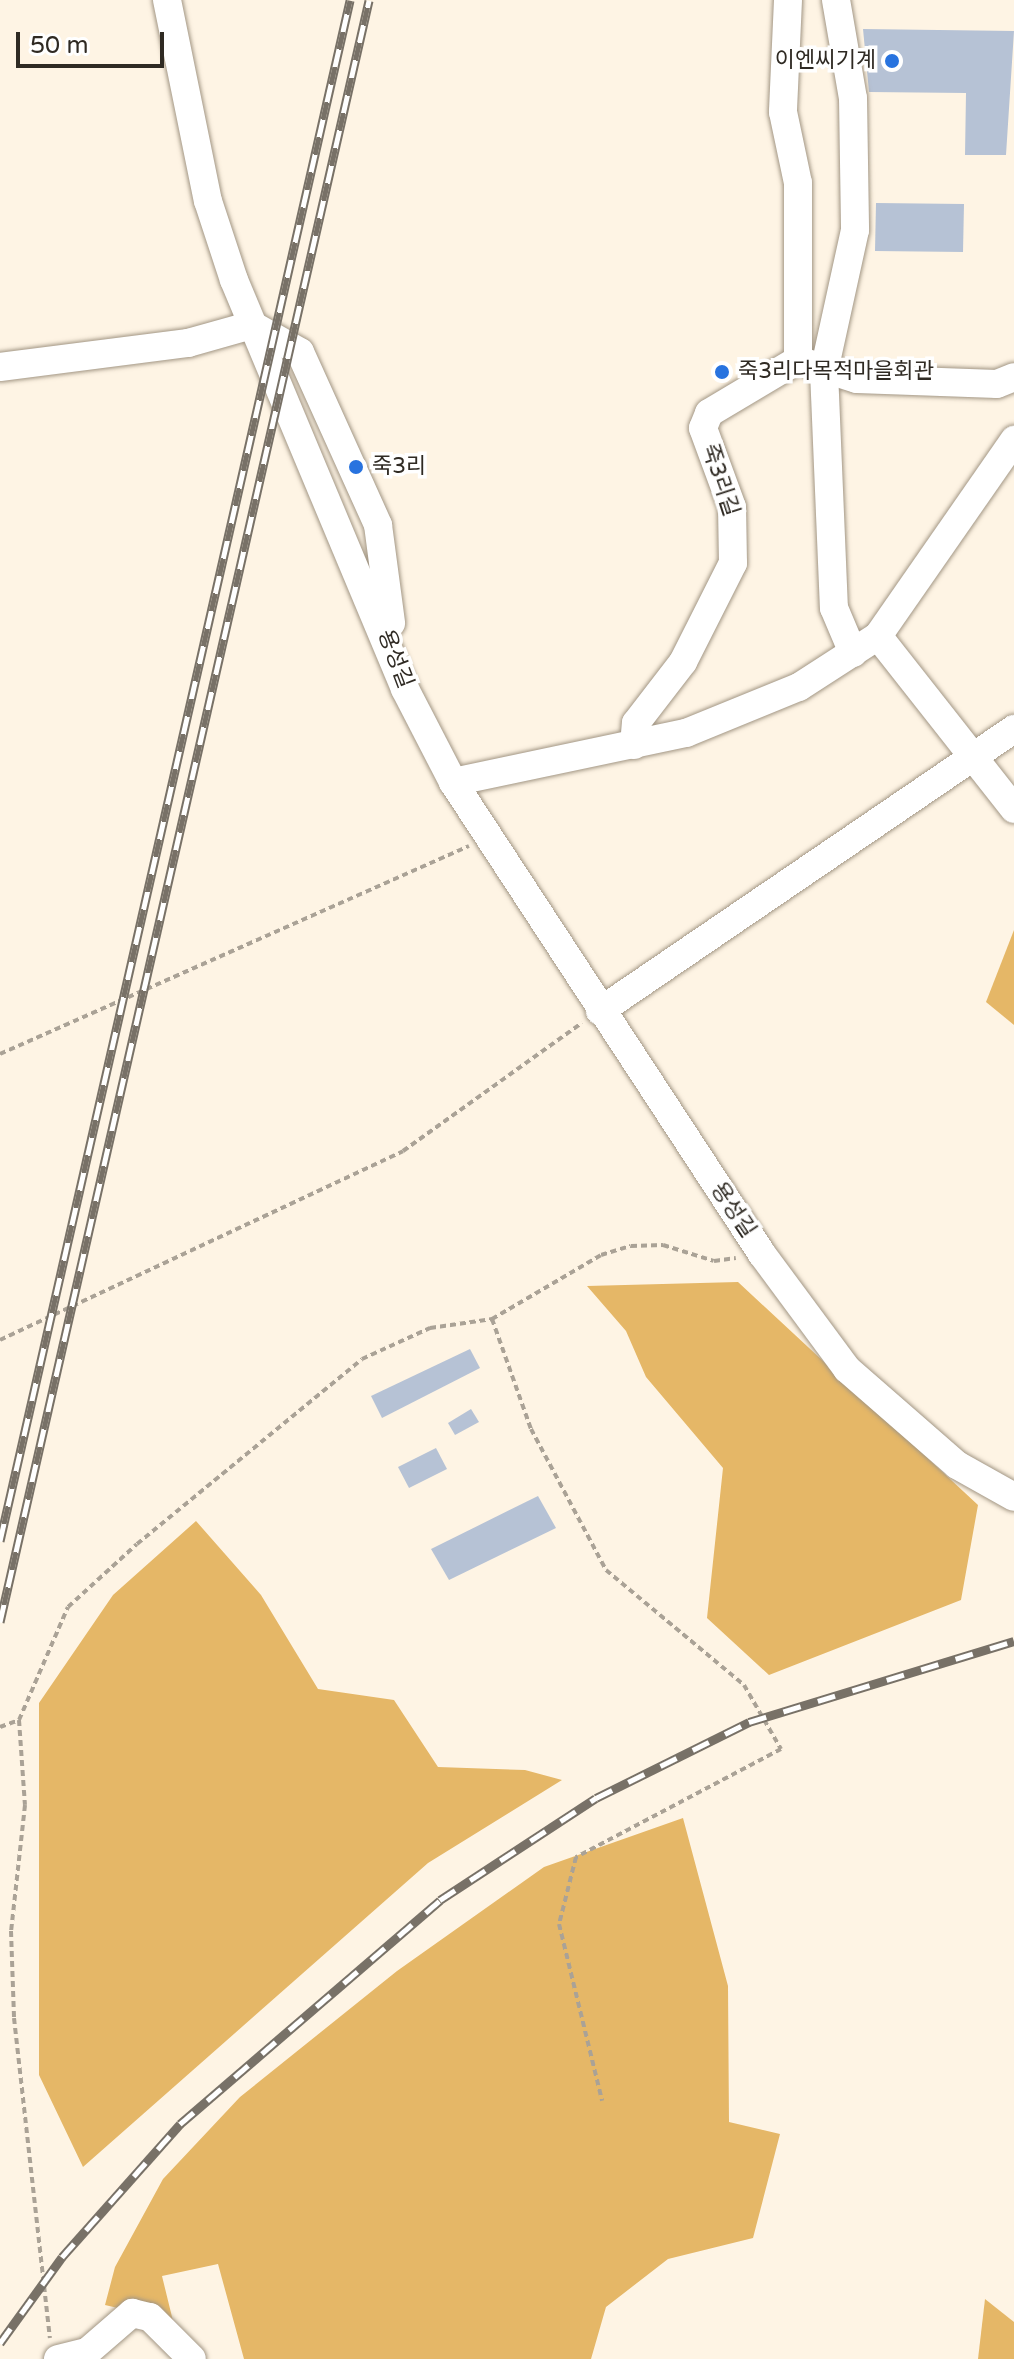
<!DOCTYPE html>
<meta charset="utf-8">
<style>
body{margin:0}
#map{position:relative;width:1014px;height:2359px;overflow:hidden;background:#fef4e4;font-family:"Varela Round","Noto Sans KR",sans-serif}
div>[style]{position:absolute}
.forest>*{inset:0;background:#e5b767}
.building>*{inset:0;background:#b6c2d5}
.path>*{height:4px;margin-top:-2px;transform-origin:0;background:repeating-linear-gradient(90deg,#aaa296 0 6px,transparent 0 10px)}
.roads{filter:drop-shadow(0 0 2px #a29684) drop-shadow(0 0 2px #a29684)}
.minor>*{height:28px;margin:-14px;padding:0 14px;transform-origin:14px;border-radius:14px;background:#fff}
.rail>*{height:9px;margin-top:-4.5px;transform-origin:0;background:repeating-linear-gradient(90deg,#fff 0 18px,#787167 0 36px);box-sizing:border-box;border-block:2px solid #787167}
.dots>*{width:22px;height:22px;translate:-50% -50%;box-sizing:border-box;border:4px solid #fff;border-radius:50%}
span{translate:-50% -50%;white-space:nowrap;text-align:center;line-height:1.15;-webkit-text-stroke:7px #fff;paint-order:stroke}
.poi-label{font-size:22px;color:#2f2a23}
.right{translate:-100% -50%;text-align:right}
.left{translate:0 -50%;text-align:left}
.street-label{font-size:22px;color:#2f2a23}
.scale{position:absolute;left:16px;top:32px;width:148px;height:36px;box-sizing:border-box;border:4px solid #2f2a23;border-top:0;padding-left:10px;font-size:24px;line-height:28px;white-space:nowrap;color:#2f2a23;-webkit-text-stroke:6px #fff;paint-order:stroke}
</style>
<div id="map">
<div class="forest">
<i style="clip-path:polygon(1014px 930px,1014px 1025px,986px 1002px)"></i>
<i style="clip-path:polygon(738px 1282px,978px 1505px,961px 1600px,769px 1675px,707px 1618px,723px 1468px,646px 1377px,626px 1331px,587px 1286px)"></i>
<i style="clip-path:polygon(196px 1521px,261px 1595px,318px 1689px,394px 1700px,438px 1767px,525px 1770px,562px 1780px,428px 1863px,83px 2167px,39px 2075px,39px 1703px,113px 1595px)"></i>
<i style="clip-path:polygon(683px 1818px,728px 1986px,729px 2122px,780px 2134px,753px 2238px,668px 2259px,606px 2307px,591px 2359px,244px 2359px,218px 2264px,162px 2276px,173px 2321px,105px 2305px,115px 2267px,163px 2179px,240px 2097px,397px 1971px,544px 1867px)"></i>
<i style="clip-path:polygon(985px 2299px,1014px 2322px,1014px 2359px,978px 2359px)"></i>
</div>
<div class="building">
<i style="clip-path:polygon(863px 29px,1014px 31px,1006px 155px,965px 155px,966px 93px,869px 92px)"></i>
<i style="clip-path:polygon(876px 203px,964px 204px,963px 252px,875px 251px)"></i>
<i style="clip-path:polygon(470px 1349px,480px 1368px,382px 1418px,371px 1396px)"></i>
<i style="clip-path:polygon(471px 1409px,479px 1422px,455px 1435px,448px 1423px)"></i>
<i style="clip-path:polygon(436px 1448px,447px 1469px,409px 1488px,398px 1467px)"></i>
<i style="clip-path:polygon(538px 1496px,556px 1528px,449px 1580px,431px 1549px)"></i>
</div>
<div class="path">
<i style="left:0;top:1054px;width:513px;rotate:-23.92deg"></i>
<i style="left:492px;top:1319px;width:126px;rotate:-30.4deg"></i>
<i style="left:601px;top:1255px;width:31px;rotate:-17deg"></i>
<i style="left:631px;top:1246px;width:32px;rotate:-2deg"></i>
<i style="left:663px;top:1245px;width:53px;rotate:17.4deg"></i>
<i style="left:714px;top:1261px;width:22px;rotate:-8deg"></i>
<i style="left:0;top:1340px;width:445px;rotate:-25.1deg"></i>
<i style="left:403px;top:1151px;width:220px;rotate:-35.6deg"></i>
<i style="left:19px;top:1720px;width:85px;rotate:86deg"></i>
<i style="left:25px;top:1805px;width:127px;rotate:96.3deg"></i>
<i style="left:11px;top:1931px;width:87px;rotate:88deg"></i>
<i style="left:14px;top:2018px;width:322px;rotate:83.6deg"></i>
<i style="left:0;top:1727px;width:20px;rotate:-20deg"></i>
<i style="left:19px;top:1720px;width:123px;rotate:-66.6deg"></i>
<i style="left:68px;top:1607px;width:93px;rotate:-42.4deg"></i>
<i style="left:137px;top:1544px;width:291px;rotate:-39.4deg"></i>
<i style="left:362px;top:1359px;width:75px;rotate:-24.5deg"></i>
<i style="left:430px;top:1328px;width:63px;rotate:-8.3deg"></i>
<i style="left:492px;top:1319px;width:117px;rotate:70.5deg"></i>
<i style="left:531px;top:1429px;width:160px;rotate:62deg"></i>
<i style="left:606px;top:1570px;width:180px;rotate:39.8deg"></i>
<i style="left:744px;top:1685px;width:74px;rotate:60deg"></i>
<i style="left:781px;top:1749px;width:232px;rotate:152.2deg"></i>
<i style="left:576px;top:1857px;width:69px;rotate:104.2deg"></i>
<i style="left:559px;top:1924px;width:182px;rotate:76.3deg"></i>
</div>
<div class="roads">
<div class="minor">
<i style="left:167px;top:0;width:205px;rotate:78.5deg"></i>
<i style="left:208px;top:201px;width:83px;rotate:71.8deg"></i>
<i style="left:234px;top:280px;width:443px;rotate:67.3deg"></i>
<i style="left:405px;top:689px;width:105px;rotate:62.7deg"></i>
<i style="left:453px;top:782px;width:564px;rotate:56.79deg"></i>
<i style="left:762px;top:1254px;width:143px;rotate:53.5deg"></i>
<i style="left:847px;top:1369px;width:146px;rotate:41.1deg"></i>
<i style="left:957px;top:1465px;width:65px;rotate:29.3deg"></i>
<i style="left:788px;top:0;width:112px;rotate:92.6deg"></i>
<i style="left:783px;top:112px;width:73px;rotate:78.1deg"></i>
<i style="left:798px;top:183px;width:177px;rotate:90deg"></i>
<i style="left:836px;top:0;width:99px;rotate:80.2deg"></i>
<i style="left:853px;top:98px;width:132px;rotate:89.1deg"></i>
<i style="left:855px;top:230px;width:144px;rotate:102.4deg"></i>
<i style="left:824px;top:371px;width:237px;rotate:87.6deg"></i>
<i style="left:834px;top:608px;width:49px;rotate:67.1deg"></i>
<i style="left:0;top:367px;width:190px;rotate:-7.3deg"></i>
<i style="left:188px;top:343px;width:66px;rotate:-15.7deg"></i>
<i style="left:252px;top:325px;width:55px;rotate:29.4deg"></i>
<i style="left:300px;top:352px;width:190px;rotate:65.7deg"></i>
<i style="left:378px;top:525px;width:99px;rotate:82.4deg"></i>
<i style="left:878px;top:636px;width:220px;rotate:51.8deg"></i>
<i style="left:634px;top:745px;width:22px;rotate:-85deg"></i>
<i style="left:636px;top:723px;width:77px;rotate:-52.4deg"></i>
<i style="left:683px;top:662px;width:111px;rotate:-63.2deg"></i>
<i style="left:733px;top:563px;width:56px;rotate:-91deg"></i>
<i style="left:732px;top:507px;width:84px;rotate:-110.2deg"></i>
<i style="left:703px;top:428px;width:16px;rotate:-68deg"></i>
<i style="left:709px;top:413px;width:104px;rotate:-30.8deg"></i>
<i style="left:798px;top:360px;width:62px;rotate:17.9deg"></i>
<i style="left:857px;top:379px;width:140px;rotate:2deg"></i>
<i style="left:997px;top:384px;width:18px;rotate:-22deg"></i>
<i style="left:453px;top:782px;width:238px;rotate:-11.9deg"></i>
<i style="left:686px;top:733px;width:122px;rotate:-22.2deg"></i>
<i style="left:799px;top:687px;width:94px;rotate:-32.8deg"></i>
<i style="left:878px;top:636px;width:239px;rotate:-55.2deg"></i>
<i style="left:600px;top:1011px;width:501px;rotate:-34.26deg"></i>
<i style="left:58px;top:2359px;width:30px;rotate:-14deg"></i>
<i style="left:87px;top:2352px;width:60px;rotate:-40.9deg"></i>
<i style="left:132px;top:2313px;width:18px;rotate:13deg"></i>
<i style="left:150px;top:2317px;width:59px;rotate:45deg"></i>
</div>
</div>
<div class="rail">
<i style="left:0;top:1541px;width:1580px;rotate:-77.2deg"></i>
<i style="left:0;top:1622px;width:1663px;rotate:-77.18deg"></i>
<i style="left:0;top:2343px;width:106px;rotate:-54.2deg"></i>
<i style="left:62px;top:2257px;width:178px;rotate:-48.4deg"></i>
<i style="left:180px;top:2124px;width:343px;rotate:-40.7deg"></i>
<i style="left:440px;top:1900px;width:186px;rotate:-33.2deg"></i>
<i style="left:596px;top:1798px;width:171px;rotate:-26.4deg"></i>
<i style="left:749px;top:1722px;width:277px;rotate:-17deg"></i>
</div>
<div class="dots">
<i style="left:892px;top:61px;background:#2873df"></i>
<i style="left:722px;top:372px;background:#2873df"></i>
<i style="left:356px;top:467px;background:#2873df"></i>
</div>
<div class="poi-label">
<span class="right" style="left:876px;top:61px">이엔씨기계</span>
<span class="left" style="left:738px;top:372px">죽3리다목적마을회관</span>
<span class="left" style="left:372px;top:467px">죽3리</span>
</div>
<div class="street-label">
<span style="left:720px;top:480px;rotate:72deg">죽3리길</span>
<span style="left:395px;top:659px;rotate:69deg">용성길</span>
<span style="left:733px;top:1210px;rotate:56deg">용성길</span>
</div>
<div class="scale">50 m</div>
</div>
